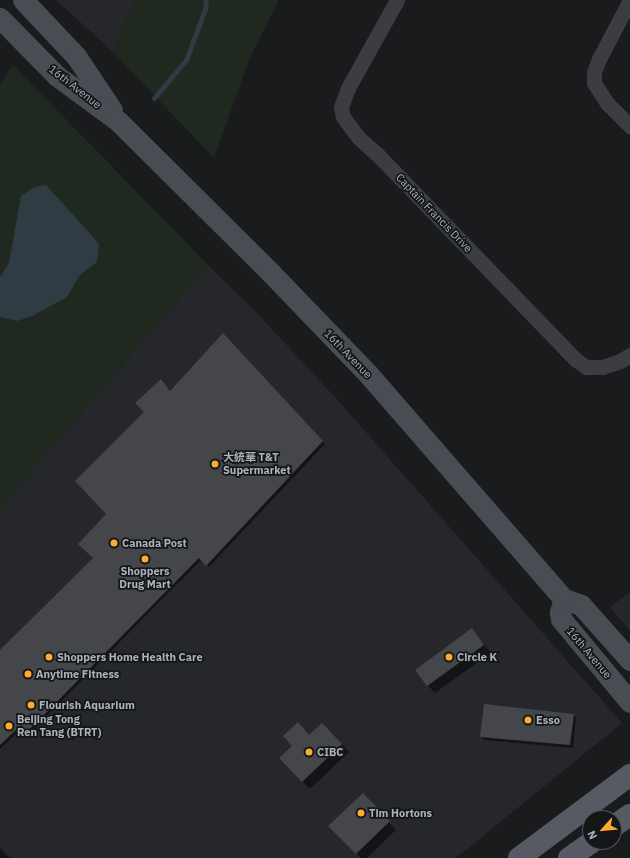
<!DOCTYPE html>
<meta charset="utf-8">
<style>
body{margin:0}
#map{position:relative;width:630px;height:858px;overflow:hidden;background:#1a1b1d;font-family:"IBM Plex Sans","Noto Sans SC",sans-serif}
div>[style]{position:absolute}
.built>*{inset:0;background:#26272a}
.green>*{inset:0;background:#202920}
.water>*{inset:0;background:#2f3c43}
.shadow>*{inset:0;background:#0007}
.stream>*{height:5px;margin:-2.5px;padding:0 2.5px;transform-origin:2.5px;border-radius:2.5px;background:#2f3c43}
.building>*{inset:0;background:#44464a}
.minor>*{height:15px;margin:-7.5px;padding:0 7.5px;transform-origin:7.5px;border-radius:7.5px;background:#3b3d43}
.secondary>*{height:21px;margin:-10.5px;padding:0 10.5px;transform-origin:10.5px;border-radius:10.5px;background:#494c53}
.primary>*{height:22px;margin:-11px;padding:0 11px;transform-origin:11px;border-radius:11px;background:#575a62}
.dots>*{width:11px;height:11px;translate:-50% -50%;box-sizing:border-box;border:2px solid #151618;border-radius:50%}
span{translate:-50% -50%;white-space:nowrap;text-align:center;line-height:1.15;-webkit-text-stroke:3.5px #151618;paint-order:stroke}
.street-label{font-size:11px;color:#acb3be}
.poi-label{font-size:11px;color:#acb3be;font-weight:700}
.left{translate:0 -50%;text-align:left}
.north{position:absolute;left:582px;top:810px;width:40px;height:40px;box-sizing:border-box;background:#151618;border:1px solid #51555a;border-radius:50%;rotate:243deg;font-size:11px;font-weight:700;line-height:16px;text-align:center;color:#acb3be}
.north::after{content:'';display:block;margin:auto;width:14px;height:18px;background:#ffa931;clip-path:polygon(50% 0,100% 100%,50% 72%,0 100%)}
</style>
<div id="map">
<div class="built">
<i style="clip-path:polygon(56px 0,135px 0,113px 52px)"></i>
<i style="clip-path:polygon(208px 265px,255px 311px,335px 397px,622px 723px,456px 858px,0 858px,0 508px)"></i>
<i style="clip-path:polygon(630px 592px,630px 631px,610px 607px)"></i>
</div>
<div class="green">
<i style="clip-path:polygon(135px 0,279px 0,249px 60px,214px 158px,113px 52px)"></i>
<i style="clip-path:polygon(13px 65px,208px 265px,0 508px,0 84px)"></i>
</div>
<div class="water">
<i style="clip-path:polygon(46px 185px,95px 239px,99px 245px,97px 262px,80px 275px,67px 297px,32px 316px,17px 321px,0 317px,0 277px,9px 263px,21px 196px,35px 187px)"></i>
</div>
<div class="shadow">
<i style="clip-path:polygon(223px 334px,325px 444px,209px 567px,202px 559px,30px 733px,24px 727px,0 749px,0 651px,95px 558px,108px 514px,145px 412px,163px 382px,171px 392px)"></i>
<i style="clip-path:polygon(472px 630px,491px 653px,435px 693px,428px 686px)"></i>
<i style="clip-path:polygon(573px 715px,576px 718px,573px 748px,484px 740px,481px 737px)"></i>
<i style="clip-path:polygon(322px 724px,349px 752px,310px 789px,302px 781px,309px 736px)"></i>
<i style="clip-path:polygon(370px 802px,396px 830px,367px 858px,361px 858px,330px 826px)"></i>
<i style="clip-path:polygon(0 848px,10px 858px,0 858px)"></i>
</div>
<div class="stream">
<i style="left:154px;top:98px;width:50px;rotate:-49.9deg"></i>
<i style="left:186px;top:60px;width:54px;rotate:-69.6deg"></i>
<i style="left:205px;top:9px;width:9px;rotate:-84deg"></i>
</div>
<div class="building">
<i style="clip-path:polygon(223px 333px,323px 441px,206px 566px,199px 558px,27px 732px,21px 725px,0 745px,0 650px,93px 558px,78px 544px,106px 514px,75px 481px,144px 412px,135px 403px,161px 379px,170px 391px)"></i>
<i style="clip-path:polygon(472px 628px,484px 645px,427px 686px,415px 670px)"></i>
<i style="clip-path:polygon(484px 704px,574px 714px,570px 745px,480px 737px)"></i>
<i style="clip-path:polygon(298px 722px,309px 735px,322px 723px,342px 744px,302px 782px,279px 758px,292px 746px,283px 736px)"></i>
<i style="clip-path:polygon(363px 793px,390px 821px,356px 854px,328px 826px)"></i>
</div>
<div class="minor">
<i style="left:397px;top:0;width:101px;rotate:119.1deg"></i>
<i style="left:348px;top:88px;width:20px;rotate:110deg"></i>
<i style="left:341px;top:107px;width:10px;rotate:79deg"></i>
<i style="left:343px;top:117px;width:26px;rotate:53deg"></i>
<i style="left:359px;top:138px;width:24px;rotate:42deg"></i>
<i style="left:377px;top:154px;width:285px;rotate:46deg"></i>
<i style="left:575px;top:359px;width:14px;rotate:36deg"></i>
<i style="left:586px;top:367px;width:16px"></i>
<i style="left:602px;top:367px;width:19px;rotate:-18deg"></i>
<i style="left:620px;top:361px;width:12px;rotate:-31deg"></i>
<i style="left:630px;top:0;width:67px;rotate:117.7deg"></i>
<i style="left:599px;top:59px;width:14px;rotate:111deg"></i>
<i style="left:594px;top:72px;width:11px;rotate:90deg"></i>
<i style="left:594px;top:83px;width:24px;rotate:57deg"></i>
<i style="left:607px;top:103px;width:33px;rotate:45deg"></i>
</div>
<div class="secondary">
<i style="left:23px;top:0;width:77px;rotate:46.6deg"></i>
<i style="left:76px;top:56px;width:65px;rotate:56.3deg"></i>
<i style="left:0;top:18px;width:81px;rotate:45.5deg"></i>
<i style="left:57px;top:76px;width:76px;rotate:36.4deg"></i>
<i style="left:118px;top:121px;width:216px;rotate:44.8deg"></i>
<i style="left:271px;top:273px;width:141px;rotate:46.1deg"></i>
<i style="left:369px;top:375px;width:297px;rotate:49deg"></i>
<i style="left:564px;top:599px;width:18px;rotate:19deg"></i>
<i style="left:581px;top:605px;width:74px;rotate:48.3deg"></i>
<i style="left:564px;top:599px;width:14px;rotate:107deg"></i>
<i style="left:560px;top:612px;width:7px;rotate:82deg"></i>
<i style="left:561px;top:619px;width:108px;rotate:50.3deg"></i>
</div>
<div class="primary">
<i style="left:614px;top:826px;width:19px;rotate:-35deg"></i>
<i style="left:519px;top:858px;width:139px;rotate:-36.8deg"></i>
<i style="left:569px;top:858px;width:28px;rotate:-35deg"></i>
</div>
<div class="dots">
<i style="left:215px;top:464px;background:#ffa931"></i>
<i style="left:114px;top:543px;background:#ffa931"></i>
<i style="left:145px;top:559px;background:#ffa931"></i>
<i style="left:49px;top:657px;background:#ffa931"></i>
<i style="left:449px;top:657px;background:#ffa931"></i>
<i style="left:28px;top:674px;background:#ffa931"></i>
<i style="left:31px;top:705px;background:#ffa931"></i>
<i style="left:528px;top:720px;background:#ffa931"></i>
<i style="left:9px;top:726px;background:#ffa931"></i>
<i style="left:309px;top:752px;background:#ffa931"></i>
<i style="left:361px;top:813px;background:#ffa931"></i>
</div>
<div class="street-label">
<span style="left:75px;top:87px;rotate:38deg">16th Avenue</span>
<span style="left:434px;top:213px;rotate:46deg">Captain Francis Drive</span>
<span style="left:348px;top:354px;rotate:46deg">16th Avenue</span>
<span style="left:589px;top:653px;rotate:50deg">16th Avenue</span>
</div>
<div class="poi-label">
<span class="left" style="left:223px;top:464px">大統華 T&amp;T<br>Supermarket</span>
<span class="left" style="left:122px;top:543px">Canada Post</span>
<span style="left:145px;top:578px">Shoppers<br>Drug Mart</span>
<span class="left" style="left:57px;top:657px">Shoppers Home Health Care</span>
<span class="left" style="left:457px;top:657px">Circle K</span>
<span class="left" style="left:36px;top:674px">Anytime Fitness</span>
<span class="left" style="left:39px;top:705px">Flourish Aquarium</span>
<span class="left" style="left:17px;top:726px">Beijing Tong<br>Ren Tang (BTRT)</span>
<span class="left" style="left:536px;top:720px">Esso</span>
<span class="left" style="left:317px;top:752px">CIBC</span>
<span class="left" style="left:369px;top:813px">Tim Hortons</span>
</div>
<div class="north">N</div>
</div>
